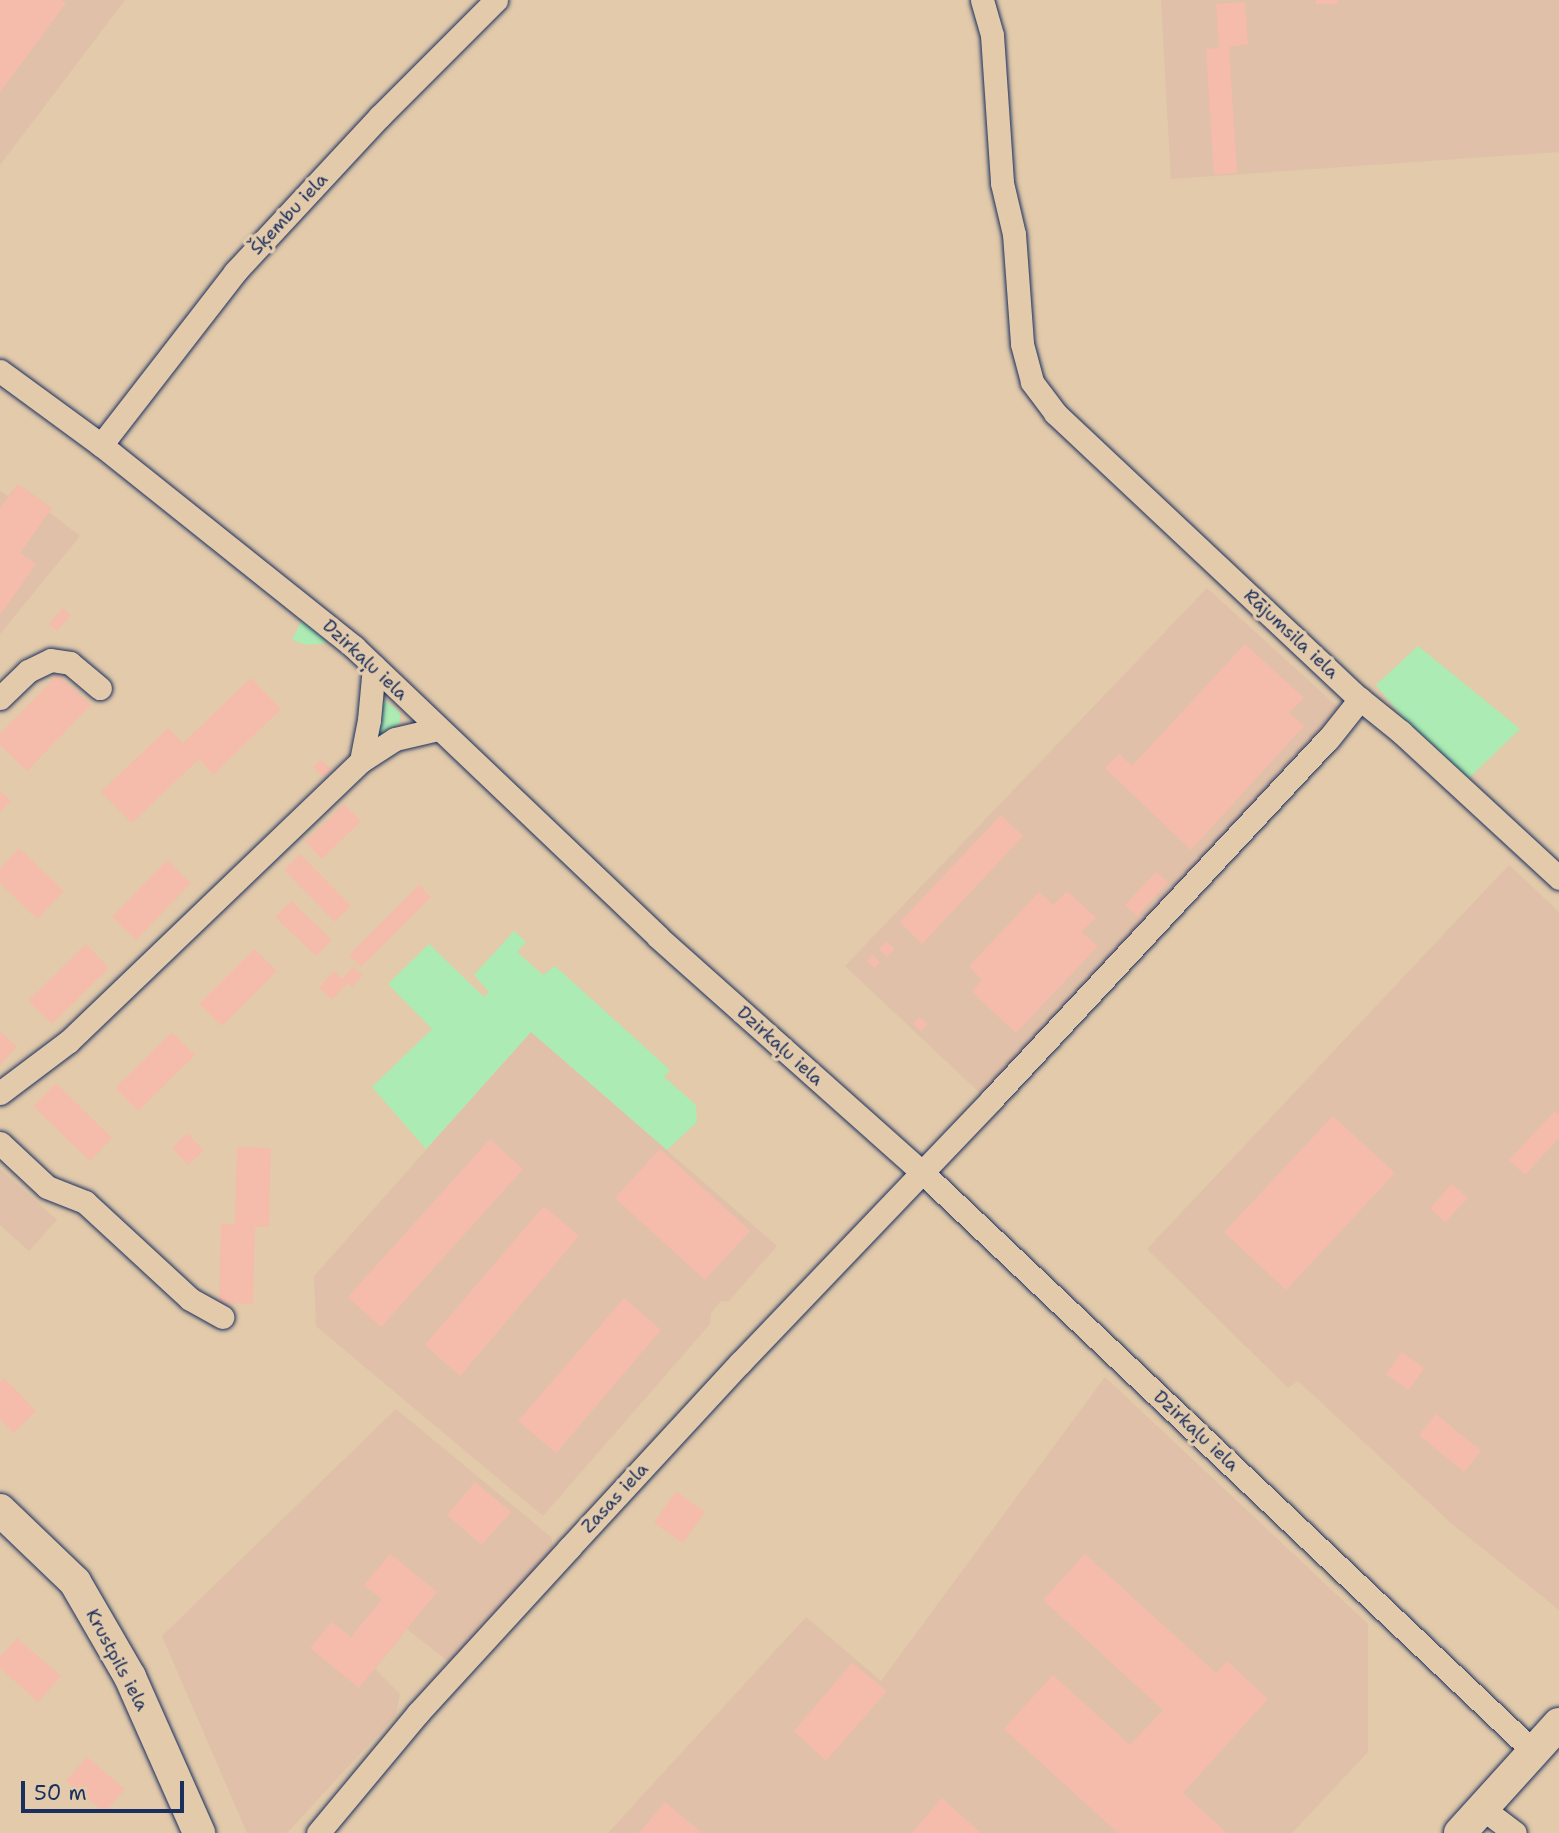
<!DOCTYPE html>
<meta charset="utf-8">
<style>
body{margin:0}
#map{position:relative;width:1559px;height:1833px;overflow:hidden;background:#e2caab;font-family:"Shantell Sans",sans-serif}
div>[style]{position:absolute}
.built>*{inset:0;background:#e0c0a8}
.green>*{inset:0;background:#acebb3}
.building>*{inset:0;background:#f5bcab}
.roads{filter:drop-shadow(0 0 2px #1b2f5e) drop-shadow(0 0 2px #1b2f5e)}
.street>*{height:23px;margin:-11.5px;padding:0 11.5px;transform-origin:11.5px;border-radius:11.5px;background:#e2caab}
.secondary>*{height:32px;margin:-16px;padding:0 16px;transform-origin:16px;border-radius:16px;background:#e2caab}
span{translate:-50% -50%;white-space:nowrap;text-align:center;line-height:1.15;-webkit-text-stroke:7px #e2caab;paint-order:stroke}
.street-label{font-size:18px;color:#1b2f5e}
.scale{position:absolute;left:21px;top:1781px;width:163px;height:32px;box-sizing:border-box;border:4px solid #1b2f5e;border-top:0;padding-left:9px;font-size:21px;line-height:24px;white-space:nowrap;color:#1b2f5e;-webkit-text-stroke:5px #e2caab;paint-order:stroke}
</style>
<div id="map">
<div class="built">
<i style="clip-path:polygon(0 0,125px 0,0 165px)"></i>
<i style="clip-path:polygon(1161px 0,1559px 0,1559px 152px,1171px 179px)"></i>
<i style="clip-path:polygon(18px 484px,52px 508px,49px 512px,80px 536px,0 634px,0 491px,8px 496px)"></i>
<i style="clip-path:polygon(1207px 588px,1339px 708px,982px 1095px,845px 966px)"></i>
<i style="clip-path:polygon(1509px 865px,1559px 912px,1559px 1610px,1451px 1523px,1298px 1381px,1288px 1388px,1147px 1249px)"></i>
<i style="clip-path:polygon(531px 1032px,777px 1246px,728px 1302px,721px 1301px,711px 1313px,710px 1324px,543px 1516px,316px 1326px,314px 1276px)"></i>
<i style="clip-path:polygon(0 1169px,57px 1220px,29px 1251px,0 1225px)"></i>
<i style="clip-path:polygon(1105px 1377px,1368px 1624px,1368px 1752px,1292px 1833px,608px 1833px,806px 1617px,881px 1681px)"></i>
<i style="clip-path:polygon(396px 1409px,551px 1537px,554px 1551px,450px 1663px,407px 1629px,375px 1669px,400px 1694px,396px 1715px,287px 1833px,247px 1833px,162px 1636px)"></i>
</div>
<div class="green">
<i style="clip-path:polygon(301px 622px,317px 626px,326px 643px,307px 645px,292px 640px)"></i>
<i style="clip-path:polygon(1418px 646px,1520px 729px,1468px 779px,1407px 723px,1376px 685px)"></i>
<i style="clip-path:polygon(379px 701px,387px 701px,400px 713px,400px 723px,371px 745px)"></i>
<i style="clip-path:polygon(514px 931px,526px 942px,517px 952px,543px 975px,555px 966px,670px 1070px,664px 1077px,696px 1105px,697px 1122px,667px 1150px,531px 1032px,426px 1149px,372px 1087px,432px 1029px,388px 984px,429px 944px,484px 997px,489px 992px,474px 975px)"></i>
</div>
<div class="building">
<i style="clip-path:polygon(0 0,61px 0,66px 3px,0 92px)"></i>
<i style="clip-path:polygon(1316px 0,1338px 0,1338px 4px,1316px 4px)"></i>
<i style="clip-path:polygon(1245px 2px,1248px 44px,1229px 47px,1237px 173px,1214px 175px,1206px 49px,1219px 48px,1216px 4px)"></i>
<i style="clip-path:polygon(18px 484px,52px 508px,20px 553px,36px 564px,0 615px,0 508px)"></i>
<i style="clip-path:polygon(62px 608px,71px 615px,57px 631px,49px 624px)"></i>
<i style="clip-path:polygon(1245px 644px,1304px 698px,1289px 713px,1304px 726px,1191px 850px,1105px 768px,1119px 754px,1132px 766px)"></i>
<i style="clip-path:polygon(58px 674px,91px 705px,27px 771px,0 745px,0 734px)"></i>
<i style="clip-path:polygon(251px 678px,281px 709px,213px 775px,199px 759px,132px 823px,101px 792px,168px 728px,183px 743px)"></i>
<i style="clip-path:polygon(321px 759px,331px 770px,323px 777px,313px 767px)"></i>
<i style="clip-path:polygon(0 791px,11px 801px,0 812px)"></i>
<i style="clip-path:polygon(344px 804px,361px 821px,322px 859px,305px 842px)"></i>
<i style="clip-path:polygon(1001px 815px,1023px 836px,922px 944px,900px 922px)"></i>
<i style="clip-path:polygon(19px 848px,64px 891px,37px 919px,0 883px,0 868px)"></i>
<i style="clip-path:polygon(300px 854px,351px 906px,335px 922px,284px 870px)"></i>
<i style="clip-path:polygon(167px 860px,191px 883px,136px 940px,112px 917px)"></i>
<i style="clip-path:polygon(1156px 872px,1168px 882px,1137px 916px,1125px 905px)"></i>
<i style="clip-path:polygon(419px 885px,431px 897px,361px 967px,349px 955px)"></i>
<i style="clip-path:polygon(1067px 891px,1096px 918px,1081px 932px,1098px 946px,1016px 1033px,972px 992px,982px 980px,969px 966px,1039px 892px,1053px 905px)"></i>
<i style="clip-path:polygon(291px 901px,332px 940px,316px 956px,275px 917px)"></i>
<i style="clip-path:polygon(886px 941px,895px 949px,887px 957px,879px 949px)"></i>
<i style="clip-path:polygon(86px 944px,109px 968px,52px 1024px,28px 1001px)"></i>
<i style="clip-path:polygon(254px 949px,277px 971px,222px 1026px,199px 1004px)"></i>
<i style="clip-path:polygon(872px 955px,880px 962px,875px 968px,867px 961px)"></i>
<i style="clip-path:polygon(353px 967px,363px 975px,352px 987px,347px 983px,332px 1000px,319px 988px,334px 971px,342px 979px)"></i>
<i style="clip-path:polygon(919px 1017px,928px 1024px,921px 1031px,913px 1024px)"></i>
<i style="clip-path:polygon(0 1031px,17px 1047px,0 1065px)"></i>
<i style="clip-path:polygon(172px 1032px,195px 1055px,138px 1111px,115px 1088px)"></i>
<i style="clip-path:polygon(56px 1083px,112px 1138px,90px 1161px,33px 1106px)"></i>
<i style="clip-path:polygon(1555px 1111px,1559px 1115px,1559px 1138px,1525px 1175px,1509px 1160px)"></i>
<i style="clip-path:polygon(1333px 1116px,1395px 1173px,1286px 1290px,1224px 1232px)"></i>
<i style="clip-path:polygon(187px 1133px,204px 1150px,188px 1165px,172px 1148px)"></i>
<i style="clip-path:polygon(490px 1139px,523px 1169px,381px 1327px,348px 1297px)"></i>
<i style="clip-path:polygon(237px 1147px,271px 1148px,269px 1227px,255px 1227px,253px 1304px,219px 1303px,221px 1224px,235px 1224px)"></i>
<i style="clip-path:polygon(660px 1149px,750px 1231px,705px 1280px,615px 1198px)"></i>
<i style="clip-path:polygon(1452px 1184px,1468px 1198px,1445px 1222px,1430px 1208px)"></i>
<i style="clip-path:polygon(544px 1206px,579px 1236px,460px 1376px,425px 1345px)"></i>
<i style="clip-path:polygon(624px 1298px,661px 1330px,556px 1453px,518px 1421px)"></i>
<i style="clip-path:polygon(1402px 1352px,1424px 1368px,1409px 1390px,1386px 1374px)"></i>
<i style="clip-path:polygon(4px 1378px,36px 1411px,13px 1433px,0 1420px,0 1382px)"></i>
<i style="clip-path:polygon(1436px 1414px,1481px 1451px,1464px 1472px,1419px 1435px)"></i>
<i style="clip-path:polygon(475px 1482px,511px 1512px,482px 1545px,447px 1515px)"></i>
<i style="clip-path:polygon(676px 1491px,705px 1512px,683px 1543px,654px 1523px)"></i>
<i style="clip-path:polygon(390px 1554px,437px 1592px,359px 1688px,310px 1648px,332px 1622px,351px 1637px,382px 1599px,364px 1585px)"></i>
<i style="clip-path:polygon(1085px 1554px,1216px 1673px,1227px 1661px,1268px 1699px,1183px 1793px,1227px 1833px,1118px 1833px,1004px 1729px,1053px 1675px,1130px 1745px,1163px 1710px,1043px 1600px)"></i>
<i style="clip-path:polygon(17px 1638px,61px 1676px,38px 1702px,0 1668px,0 1657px)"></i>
<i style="clip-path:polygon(852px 1663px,887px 1691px,826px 1761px,794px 1731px)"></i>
<i style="clip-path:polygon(87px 1757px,125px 1789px,105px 1813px,66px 1781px)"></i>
<i style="clip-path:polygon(942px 1798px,981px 1833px,912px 1833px)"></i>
<i style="clip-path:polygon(665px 1802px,702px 1833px,639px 1833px)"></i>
</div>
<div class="roads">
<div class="street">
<i style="left:982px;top:0;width:36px;rotate:74deg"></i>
<i style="left:992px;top:35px;width:148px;rotate:86.1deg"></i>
<i style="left:1002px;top:183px;width:52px;rotate:76.8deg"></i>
<i style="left:1014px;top:234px;width:110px;rotate:85.8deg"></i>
<i style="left:1022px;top:344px;width:39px;rotate:75deg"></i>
<i style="left:1032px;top:382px;width:39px;rotate:53deg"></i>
<i style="left:1055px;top:413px;width:418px;rotate:43.2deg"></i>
<i style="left:1360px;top:699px;width:53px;rotate:38.8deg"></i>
<i style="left:1401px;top:732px;width:215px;rotate:42.7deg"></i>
<i style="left:0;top:371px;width:125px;rotate:36.2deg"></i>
<i style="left:101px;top:445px;width:324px;rotate:38.6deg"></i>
<i style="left:354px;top:647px;width:420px;rotate:43.6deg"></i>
<i style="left:658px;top:937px;width:353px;rotate:41.7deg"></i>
<i style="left:922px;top:1172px;width:843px;rotate:43.46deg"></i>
<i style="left:101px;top:445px;width:219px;rotate:-52.2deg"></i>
<i style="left:235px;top:272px;width:213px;rotate:-47.1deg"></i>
<i style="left:380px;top:116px;width:164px;rotate:-45deg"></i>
<i style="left:0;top:698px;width:39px;rotate:-44deg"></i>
<i style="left:28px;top:671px;width:25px;rotate:-26deg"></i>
<i style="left:51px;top:660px;width:19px;rotate:9deg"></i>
<i style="left:70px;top:663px;width:39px;rotate:40deg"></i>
<i style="left:361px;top:761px;width:42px;rotate:-79deg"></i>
<i style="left:369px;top:720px;width:54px;rotate:-84.7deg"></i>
<i style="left:0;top:1093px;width:86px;rotate:-37deg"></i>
<i style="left:69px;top:1041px;width:405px;rotate:-43.8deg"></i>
<i style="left:361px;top:761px;width:40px;rotate:-32.9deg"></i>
<i style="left:395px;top:739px;width:44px;rotate:-13.1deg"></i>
<i style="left:0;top:1143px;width:64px;rotate:43.1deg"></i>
<i style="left:47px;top:1187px;width:41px;rotate:21.5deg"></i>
<i style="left:85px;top:1202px;width:143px;rotate:42.7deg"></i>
<i style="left:190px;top:1299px;width:37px;rotate:29deg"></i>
<i style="left:1482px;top:1808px;width:41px;rotate:37.1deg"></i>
<i style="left:318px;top:1833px;width:156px;rotate:-50.2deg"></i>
<i style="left:418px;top:1713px;width:224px;rotate:-47.5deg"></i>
<i style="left:569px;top:1548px;width:252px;rotate:-47.3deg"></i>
<i style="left:740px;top:1363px;width:365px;rotate:-46.3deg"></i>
<i style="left:992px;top:1099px;width:494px;rotate:-47deg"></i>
<i style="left:1329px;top:738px;width:50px;rotate:-51.5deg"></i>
</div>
<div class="secondary">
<i style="left:0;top:1510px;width:104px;rotate:43.8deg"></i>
<i style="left:75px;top:1582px;width:110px;rotate:59.9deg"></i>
<i style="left:130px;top:1677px;width:171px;rotate:66.1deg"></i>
<i style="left:1460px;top:1833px;width:147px;rotate:-47.8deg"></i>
</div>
</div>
<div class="street-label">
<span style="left:289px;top:214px;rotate:-47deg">Šķembu iela</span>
<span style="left:1291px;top:634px;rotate:43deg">Rājumsila iela</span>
<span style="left:365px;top:660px;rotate:43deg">Dzirkaļu iela</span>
<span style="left:780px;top:1046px;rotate:42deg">Dzirkaļu iela</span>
<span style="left:1196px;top:1431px;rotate:43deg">Dzirkaļu iela</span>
<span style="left:615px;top:1498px;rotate:-47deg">Zasas iela</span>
<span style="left:117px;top:1660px;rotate:62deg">Krustpils iela</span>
</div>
<div class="scale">50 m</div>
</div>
